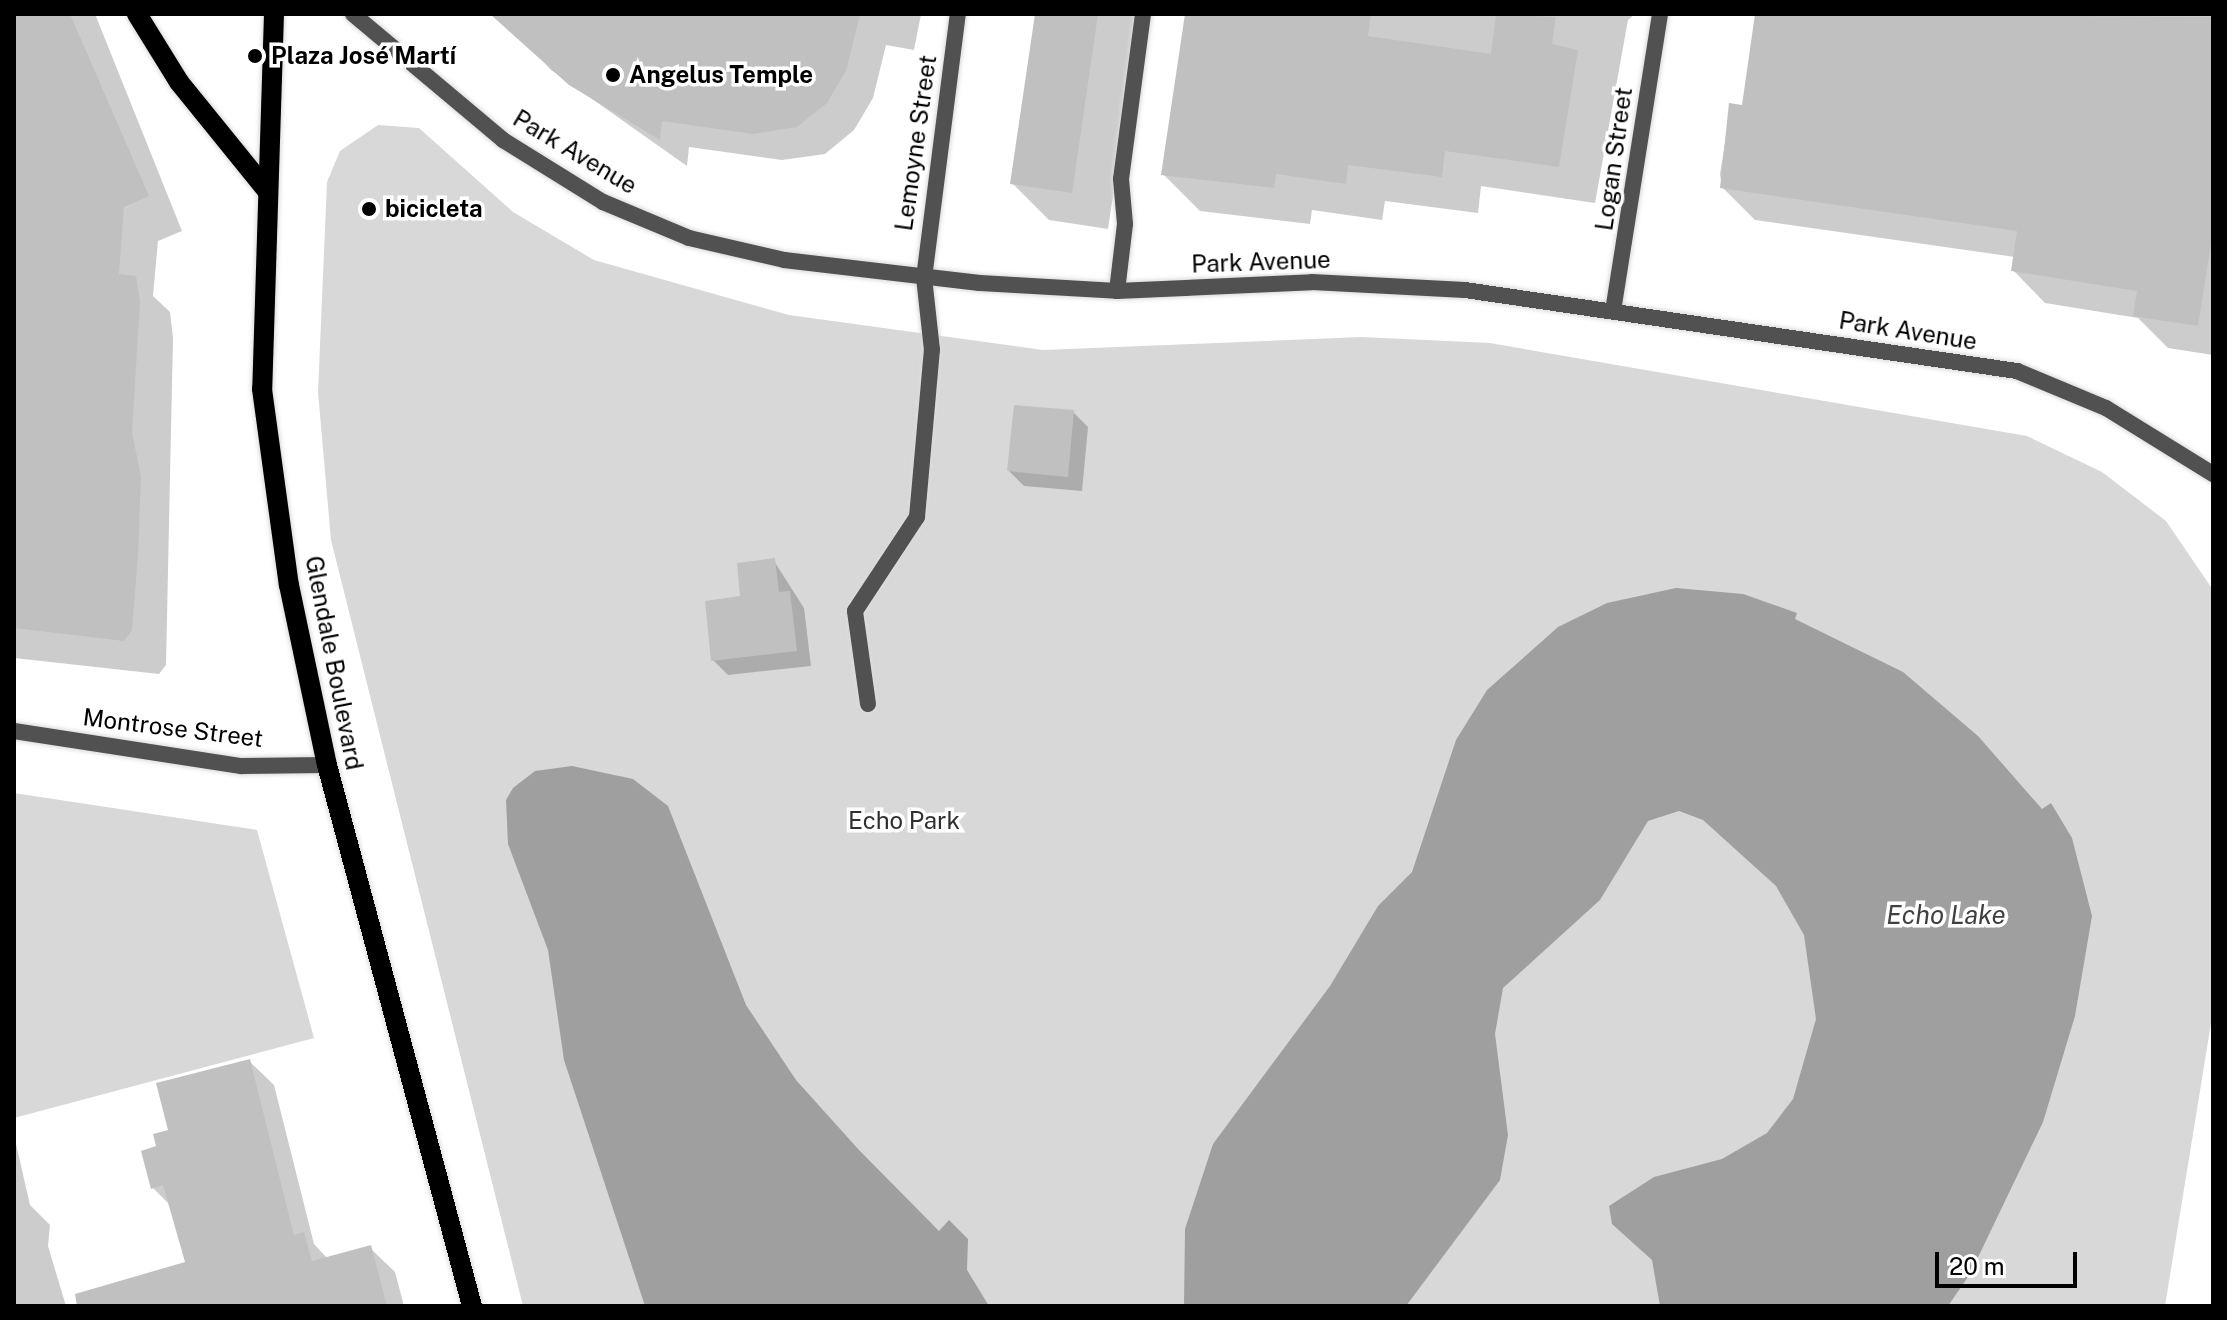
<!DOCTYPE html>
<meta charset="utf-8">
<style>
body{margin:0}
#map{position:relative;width:2227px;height:1320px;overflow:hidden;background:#fff;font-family:"Public Sans",sans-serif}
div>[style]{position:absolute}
.green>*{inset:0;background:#d8d8d8}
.water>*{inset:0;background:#9f9f9f}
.shadow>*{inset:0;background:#0003}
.building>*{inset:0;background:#c0c0c0}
.roads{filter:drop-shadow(0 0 2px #dbdbdb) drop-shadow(0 0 2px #dbdbdb)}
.service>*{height:16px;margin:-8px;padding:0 8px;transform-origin:8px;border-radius:8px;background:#515151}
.minor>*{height:16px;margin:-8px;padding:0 8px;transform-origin:8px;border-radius:8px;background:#515151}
.tertiary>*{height:16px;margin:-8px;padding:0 8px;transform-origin:8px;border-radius:8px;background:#515151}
.primary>*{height:20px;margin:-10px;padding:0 10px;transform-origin:10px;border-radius:10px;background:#000}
.dots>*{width:22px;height:22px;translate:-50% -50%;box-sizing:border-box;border:4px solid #fff;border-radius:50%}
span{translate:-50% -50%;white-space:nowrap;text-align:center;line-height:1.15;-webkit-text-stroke:7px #fff;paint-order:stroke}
.poi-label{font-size:24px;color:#000;font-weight:700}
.left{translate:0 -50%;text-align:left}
.street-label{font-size:24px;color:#000}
.park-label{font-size:24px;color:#2f2f2f}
.water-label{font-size:26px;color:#404040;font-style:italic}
.frame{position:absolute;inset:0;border:16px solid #000;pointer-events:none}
.scale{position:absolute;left:1935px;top:1252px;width:142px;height:36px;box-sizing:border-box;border:4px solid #000;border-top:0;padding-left:10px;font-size:24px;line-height:28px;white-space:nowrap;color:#000;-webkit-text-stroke:6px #fff;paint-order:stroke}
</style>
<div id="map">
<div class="green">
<i style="clip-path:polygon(378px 125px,419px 128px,513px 212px,594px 260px,789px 315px,1043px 350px,1361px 337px,1490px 343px,2027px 436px,2102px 472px,2166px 521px,2213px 590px,2213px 1011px,2165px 1306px,523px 1306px,331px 540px,318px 392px,327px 182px,340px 151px)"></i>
<i style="clip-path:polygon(14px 793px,257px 830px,314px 1038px,14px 1118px)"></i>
</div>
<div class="water">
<i style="clip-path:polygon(1676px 588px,1743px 594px,1797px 613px,1795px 619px,1903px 672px,1978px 736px,2042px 809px,2051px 803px,2072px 838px,2092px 916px,2075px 1016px,2043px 1122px,1970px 1274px,1948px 1306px,1660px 1306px,1652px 1260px,1612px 1224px,1609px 1206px,1654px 1177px,1722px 1159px,1767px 1133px,1793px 1099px,1816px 1019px,1804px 935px,1776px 886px,1703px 820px,1679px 811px,1648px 821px,1600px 900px,1503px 988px,1495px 1034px,1508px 1135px,1500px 1180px,1406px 1306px,1184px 1306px,1185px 1229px,1213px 1144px,1330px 986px,1378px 906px,1412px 872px,1456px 740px,1487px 690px,1558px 627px,1607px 603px)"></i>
<i style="clip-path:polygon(572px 766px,633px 779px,668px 806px,746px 1005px,796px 1080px,859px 1150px,939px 1231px,949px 1220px,968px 1239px,967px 1270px,989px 1306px,645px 1306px,564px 1060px,548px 950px,508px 844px,506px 800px,513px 788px,535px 771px)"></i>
</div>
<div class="shadow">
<i style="clip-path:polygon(14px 14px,95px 14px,182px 231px,158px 241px,153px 296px,170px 312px,173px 338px,166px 665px,159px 674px,14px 658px)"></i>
<i style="clip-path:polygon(501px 14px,921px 14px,914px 50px,886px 45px,873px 98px,854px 130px,825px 154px,782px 160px,689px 147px,687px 166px,551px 70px)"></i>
<i style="clip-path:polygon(1037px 14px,1140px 14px,1108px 229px,1049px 220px,1012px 183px)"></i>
<i style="clip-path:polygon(1187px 14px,1635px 14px,1628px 20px,1595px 203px,1481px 186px,1478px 213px,1385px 201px,1382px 220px,1312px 210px,1310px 224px,1200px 211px,1163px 174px)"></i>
<i style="clip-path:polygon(1757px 14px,2213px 14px,2213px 355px,2168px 348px,2138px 318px,2045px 303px,2013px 270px,2015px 257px,1755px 220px,1722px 187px,1720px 174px,1731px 105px,1744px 107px)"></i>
<i style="clip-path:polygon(1073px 412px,1088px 427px,1082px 491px,1024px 486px,1009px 471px)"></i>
<i style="clip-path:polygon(774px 561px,804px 608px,811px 666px,728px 675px,713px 660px,742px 598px)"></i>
<i style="clip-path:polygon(249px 1061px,274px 1085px,314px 1244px,328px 1259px,370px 1248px,395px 1272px,404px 1306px,139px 1306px,188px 1263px,171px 1206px,153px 1188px,159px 1147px)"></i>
<i style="clip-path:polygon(14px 1135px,30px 1205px,50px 1225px,48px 1246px,66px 1306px,14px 1306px)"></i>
</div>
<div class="building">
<i style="clip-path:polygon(14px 14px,70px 14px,149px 196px,124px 207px,119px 274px,136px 276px,140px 302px,132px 433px,141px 476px,138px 555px,132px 630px,124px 641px,14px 628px)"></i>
<i style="clip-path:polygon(490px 14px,860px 14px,846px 71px,827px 103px,797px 127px,753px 134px,662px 121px,660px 140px,569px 85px)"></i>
<i style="clip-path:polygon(1035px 14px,1098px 14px,1072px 193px,1010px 184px)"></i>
<i style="clip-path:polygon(1185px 14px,1371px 14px,1368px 36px,1491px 54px,1496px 14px,1556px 17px,1552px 44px,1578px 50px,1559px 167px,1445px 151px,1442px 177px,1348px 165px,1346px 184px,1276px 174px,1274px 188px,1161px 175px)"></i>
<i style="clip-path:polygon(1755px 14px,2213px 17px,2213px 231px,2198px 326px,2133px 316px,2137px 291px,2011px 271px,2017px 231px,1720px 188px,1729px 103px,1742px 105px)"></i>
<i style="clip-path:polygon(1014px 405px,1074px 410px,1068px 477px,1007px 471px)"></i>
<i style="clip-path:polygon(775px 558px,779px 592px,790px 591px,797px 651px,711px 661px,705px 601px,740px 596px,737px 563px)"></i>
<i style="clip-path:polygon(250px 1059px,294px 1235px,304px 1232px,312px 1261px,371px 1245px,387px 1306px,77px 1306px,75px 1294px,185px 1262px,163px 1185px,151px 1189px,141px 1151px,156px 1146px,153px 1134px,168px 1130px,156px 1083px)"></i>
</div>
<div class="roads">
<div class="service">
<i style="left:1117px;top:291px;width:67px;rotate:-83.2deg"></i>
<i style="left:1125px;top:224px;width:45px;rotate:-95.1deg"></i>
<i style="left:1121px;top:179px;width:166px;rotate:-82.4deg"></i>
<i style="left:868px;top:704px;width:94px;rotate:-98deg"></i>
<i style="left:855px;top:611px;width:113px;rotate:-56.6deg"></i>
<i style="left:917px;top:517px;width:168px;rotate:-84.9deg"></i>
<i style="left:932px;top:350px;width:72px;rotate:-96.3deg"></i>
</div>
<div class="minor">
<i style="left:924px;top:278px;width:266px;rotate:-82.7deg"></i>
<i style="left:1613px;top:311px;width:301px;rotate:-81deg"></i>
<i style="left:14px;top:731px;width:230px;rotate:8.8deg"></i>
<i style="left:241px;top:766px;width:86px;rotate:-0.7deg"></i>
</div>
<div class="tertiary">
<i style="left:353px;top:14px;width:196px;rotate:40deg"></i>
<i style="left:503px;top:140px;width:118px;rotate:31.8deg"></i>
<i style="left:603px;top:202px;width:93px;rotate:22.7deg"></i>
<i style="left:689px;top:238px;width:98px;rotate:13deg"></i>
<i style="left:784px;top:260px;width:197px;rotate:6.7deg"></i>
<i style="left:980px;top:283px;width:137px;rotate:3.3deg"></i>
<i style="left:1117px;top:291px;width:195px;rotate:-2.6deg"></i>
<i style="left:1312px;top:282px;width:153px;rotate:3deg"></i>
<i style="left:1465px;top:290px;width:558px;rotate:8.35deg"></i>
<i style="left:2017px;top:371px;width:96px;rotate:22.6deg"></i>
<i style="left:2106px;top:408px;width:126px;rotate:31.7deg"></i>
</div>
<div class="primary">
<i style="left:137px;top:14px;width:80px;rotate:58.3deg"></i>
<i style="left:179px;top:82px;width:141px;rotate:51deg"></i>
<i style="left:274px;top:14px;width:375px;rotate:91.8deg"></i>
<i style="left:262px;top:389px;width:198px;rotate:82.2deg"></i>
<i style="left:289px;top:585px;width:184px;rotate:78.1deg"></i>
<i style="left:327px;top:765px;width:560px;rotate:75deg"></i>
</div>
</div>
<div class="dots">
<i style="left:255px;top:56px;background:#000"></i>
<i style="left:613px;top:75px;background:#000"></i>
<i style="left:369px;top:209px;background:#000"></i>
</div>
<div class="poi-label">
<span class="left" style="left:271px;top:56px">Plaza José Martí</span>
<span class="left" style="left:629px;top:75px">Angelus Temple</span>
<span class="left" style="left:385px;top:209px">bicicleta</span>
</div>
<div class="street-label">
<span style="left:916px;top:143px;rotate:-82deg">Lemoyne Street</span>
<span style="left:575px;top:152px;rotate:31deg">Park Avenue</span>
<span style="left:1614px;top:159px;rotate:-82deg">Logan Street</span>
<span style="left:1261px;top:262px;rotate:-2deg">Park Avenue</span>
<span style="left:1908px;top:331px;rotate:9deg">Park Avenue</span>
<span style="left:334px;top:663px;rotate:79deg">Glendale Boulevard</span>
<span style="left:173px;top:728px;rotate:7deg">Montrose Street</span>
</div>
<div class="park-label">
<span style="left:904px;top:821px">Echo Park</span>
</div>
<div class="water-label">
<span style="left:1946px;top:915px">Echo Lake</span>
</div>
<div class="frame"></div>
<div class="scale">20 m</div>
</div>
